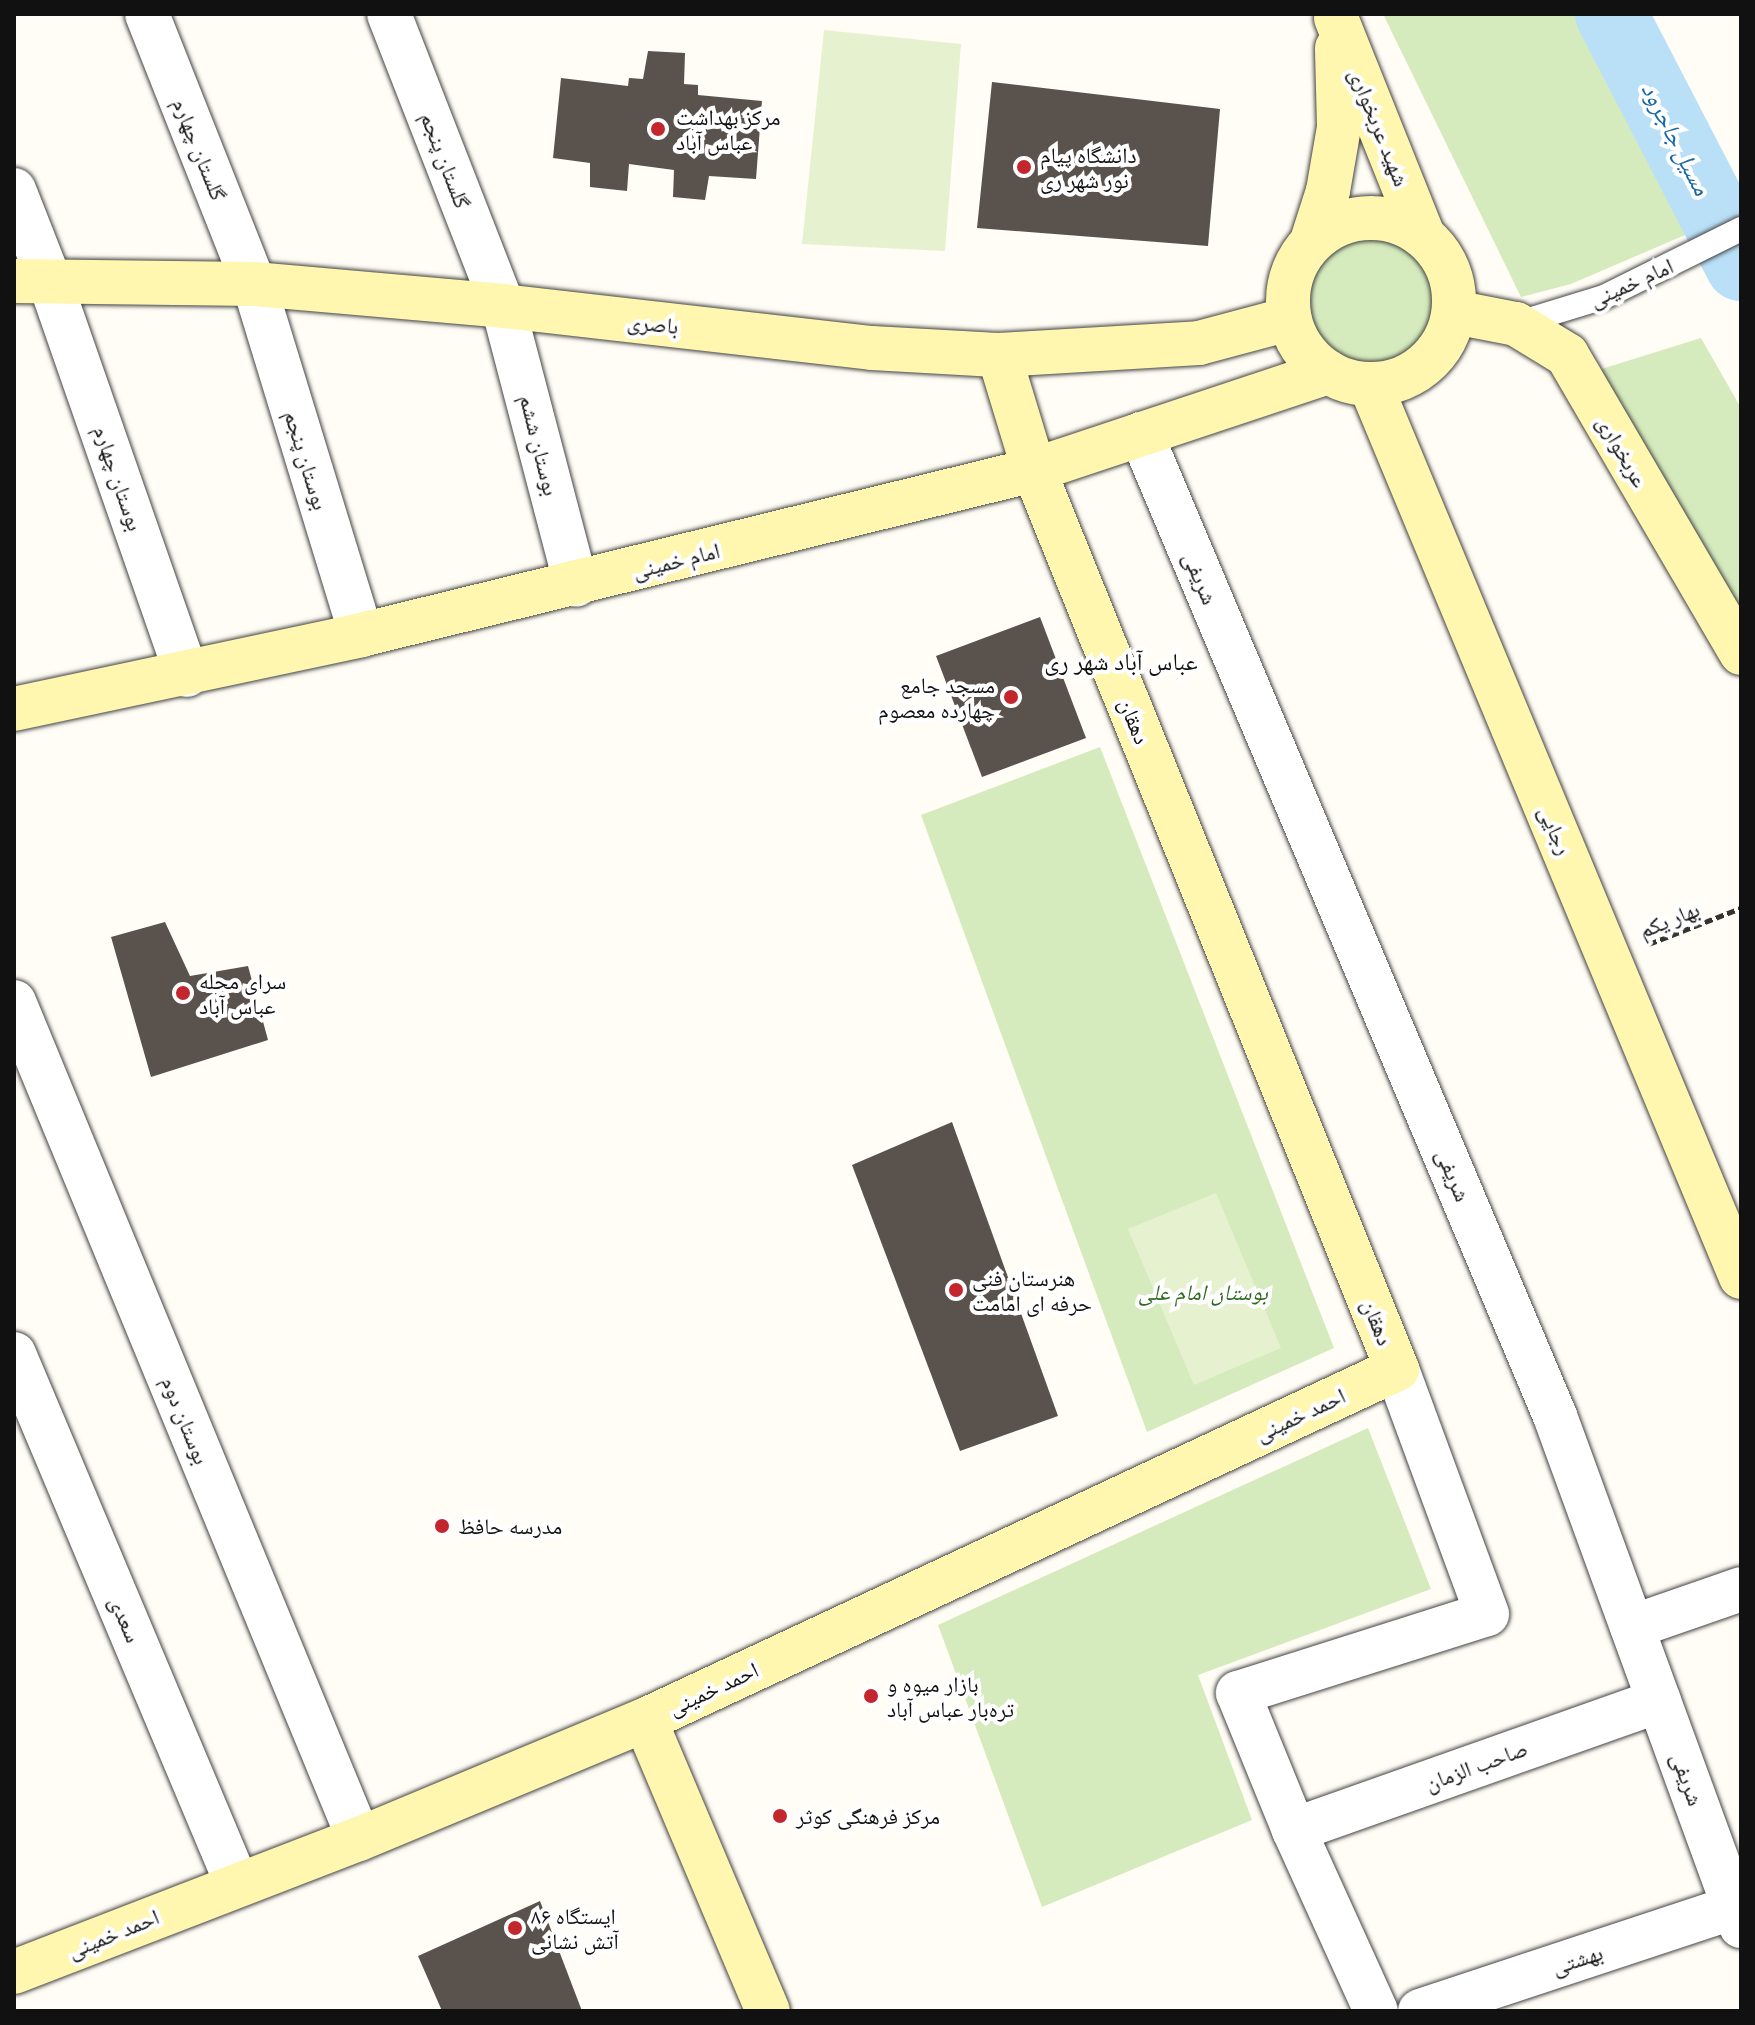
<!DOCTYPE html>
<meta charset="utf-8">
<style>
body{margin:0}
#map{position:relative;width:1755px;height:2025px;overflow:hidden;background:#fffdf5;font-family:"IBM Plex Serif","Noto Naskh Arabic",serif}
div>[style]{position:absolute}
.green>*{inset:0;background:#d5ebbd}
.round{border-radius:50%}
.pitch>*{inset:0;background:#e6f2cf}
.river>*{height:72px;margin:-36px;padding:0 36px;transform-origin:36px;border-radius:36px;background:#b9e0f7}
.building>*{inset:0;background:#5a524d}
.path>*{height:5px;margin-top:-2.5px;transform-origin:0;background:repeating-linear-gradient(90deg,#333 0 8px,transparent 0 12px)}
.roads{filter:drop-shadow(0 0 2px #444) drop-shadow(0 0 2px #444)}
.lane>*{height:24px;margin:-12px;padding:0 12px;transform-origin:12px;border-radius:12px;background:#fff}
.street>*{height:44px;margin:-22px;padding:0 22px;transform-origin:22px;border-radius:22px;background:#fff}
.secondary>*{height:44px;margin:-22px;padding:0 22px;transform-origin:22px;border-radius:22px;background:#fff6b0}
.secondary>.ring{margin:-22px;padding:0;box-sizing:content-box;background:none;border:44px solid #fff6b0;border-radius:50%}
.dots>*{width:22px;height:22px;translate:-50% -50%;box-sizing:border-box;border:4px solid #fff;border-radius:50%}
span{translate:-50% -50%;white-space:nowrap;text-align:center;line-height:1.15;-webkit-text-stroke:8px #fff;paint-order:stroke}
.poi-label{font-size:22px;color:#111}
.left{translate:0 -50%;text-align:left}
.right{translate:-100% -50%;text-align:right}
.street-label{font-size:22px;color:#111}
.park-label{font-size:22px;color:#2f6b1f;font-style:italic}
.water-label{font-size:24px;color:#1768a6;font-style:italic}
.neighbourhood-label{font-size:24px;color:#111}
.frame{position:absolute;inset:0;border:16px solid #111;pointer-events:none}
</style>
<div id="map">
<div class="green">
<i style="clip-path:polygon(1383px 14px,1580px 14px,1692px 232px,1571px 284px,1521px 297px)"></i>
<i class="round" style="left:1307px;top:236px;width:134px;height:134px"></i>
<i style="clip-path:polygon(1701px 338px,1741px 408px,1741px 631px,1595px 371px)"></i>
<i style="clip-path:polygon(1100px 747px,1334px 1348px,1147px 1432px,921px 815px)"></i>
<i style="clip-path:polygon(1368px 1428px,1431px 1589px,1198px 1675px,1252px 1820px,1042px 1907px,938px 1625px)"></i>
</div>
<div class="pitch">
<i style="clip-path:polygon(824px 30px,961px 44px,945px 251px,802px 244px)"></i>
<i style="clip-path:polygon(1216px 1193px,1281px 1348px,1194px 1385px,1128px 1229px)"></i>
</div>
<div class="river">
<i style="left:1611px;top:14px;width:283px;rotate:62.6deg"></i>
</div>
<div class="building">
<i style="clip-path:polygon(648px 51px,685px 53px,684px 84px,698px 85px,698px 95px,762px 101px,756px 179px,709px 176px,705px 200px,673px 197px,674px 170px,629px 164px,627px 191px,590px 187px,590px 163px,553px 158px,561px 78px,628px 86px,629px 78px,643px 79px)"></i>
<i style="clip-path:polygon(992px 82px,1220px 109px,1208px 246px,977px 228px)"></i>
<i style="clip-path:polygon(1040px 617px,1086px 738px,982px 777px,936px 656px)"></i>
<i style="clip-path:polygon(165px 922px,190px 976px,248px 966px,268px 1040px,151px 1077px,111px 937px)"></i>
<i style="clip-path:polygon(952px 1122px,1058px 1416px,960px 1451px,852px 1165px)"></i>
<i style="clip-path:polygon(540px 1901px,582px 2011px,442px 2011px,418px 1956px)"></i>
</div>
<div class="path">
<i style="left:1649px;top:944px;width:99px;rotate:-21.4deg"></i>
</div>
<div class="roads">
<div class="lane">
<i style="left:1516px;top:324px;width:92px;rotate:-17.1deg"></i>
<i style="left:1604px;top:297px;width:153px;rotate:-26.4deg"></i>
</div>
<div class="street">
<i style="left:147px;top:14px;width:290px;rotate:68.4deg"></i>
<i style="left:254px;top:284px;width:367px;rotate:73deg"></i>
<i style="left:389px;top:14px;width:313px;rotate:68.7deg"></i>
<i style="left:503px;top:306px;width:288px;rotate:75.3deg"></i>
<i style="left:14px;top:190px;width:99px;rotate:68.6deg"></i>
<i style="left:50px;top:282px;width:416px;rotate:70.8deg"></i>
<i style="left:1141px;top:434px;width:1066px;rotate:67.14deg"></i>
<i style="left:1555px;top:1416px;width:543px;rotate:69.96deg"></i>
<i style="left:14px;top:1002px;width:905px;rotate:67.6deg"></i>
<i style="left:14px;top:1354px;width:575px;rotate:67.18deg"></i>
<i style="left:1632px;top:1627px;width:115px;rotate:-19.2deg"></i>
<i style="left:1294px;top:1830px;width:387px;rotate:-19.5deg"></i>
<i style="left:1376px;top:2011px;width:199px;rotate:-114.4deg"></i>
<i style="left:1294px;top:1830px;width:148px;rotate:-112.2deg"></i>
<i style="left:1238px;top:1693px;width:261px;rotate:-17.6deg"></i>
<i style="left:1487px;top:1614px;width:261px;rotate:-110.2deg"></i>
<i style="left:1420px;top:2011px;width:331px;rotate:-18.3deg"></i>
</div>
<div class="secondary">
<i style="left:1336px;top:18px;width:234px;rotate:68.2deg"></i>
<i class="ring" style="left:1288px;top:218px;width:122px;height:122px"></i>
<i style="left:1312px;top:241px;width:52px;rotate:-72.3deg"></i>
<i style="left:1328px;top:191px;width:65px;rotate:-80.2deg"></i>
<i style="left:1339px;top:127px;width:79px;rotate:-91.5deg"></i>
<i style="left:14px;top:281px;width:240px;rotate:0.7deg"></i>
<i style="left:254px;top:284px;width:250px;rotate:5deg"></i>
<i style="left:503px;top:306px;width:371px;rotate:6.5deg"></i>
<i style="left:872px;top:348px;width:127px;rotate:3.2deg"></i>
<i style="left:999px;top:355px;width:200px;rotate:-3.4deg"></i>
<i style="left:1199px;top:343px;width:93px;rotate:-14.9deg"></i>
<i style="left:1454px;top:312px;width:63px;rotate:11deg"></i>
<i style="left:1516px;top:324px;width:60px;rotate:31.3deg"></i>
<i style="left:1567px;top:355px;width:345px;rotate:59.7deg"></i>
<i style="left:1370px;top:384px;width:967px;rotate:67.44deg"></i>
<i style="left:14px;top:709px;width:355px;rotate:-12deg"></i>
<i style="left:361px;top:635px;width:693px;rotate:-13.78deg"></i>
<i style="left:1034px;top:470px;width:310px;rotate:-18.4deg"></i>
<i style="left:645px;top:1720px;width:316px;rotate:67.1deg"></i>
<i style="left:14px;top:1972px;width:370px;rotate:-21.1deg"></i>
<i style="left:359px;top:1839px;width:310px;rotate:-22.6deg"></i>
<i style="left:645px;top:1720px;width:830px;rotate:-25.02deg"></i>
<i style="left:1397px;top:1369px;width:970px;rotate:-111.99deg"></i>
<i style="left:1034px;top:470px;width:120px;rotate:-106.9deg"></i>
</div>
</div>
<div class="dots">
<i style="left:658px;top:129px;background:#c4262e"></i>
<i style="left:1024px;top:167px;background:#c4262e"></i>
<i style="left:1011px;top:697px;background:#c4262e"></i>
<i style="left:183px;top:993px;background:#c4262e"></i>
<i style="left:956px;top:1290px;background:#c4262e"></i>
<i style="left:442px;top:1526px;background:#c4262e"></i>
<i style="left:871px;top:1696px;background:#c4262e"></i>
<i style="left:780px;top:1816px;background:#c4262e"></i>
<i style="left:515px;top:1928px;background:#c4262e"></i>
</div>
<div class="poi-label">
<span class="left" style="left:676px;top:129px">مرکز ‌بهداشت<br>عباس آباد</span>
<span class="left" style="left:1040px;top:167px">دانشگاه پیام<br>نور شهر ری</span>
<span class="right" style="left:995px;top:697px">مسجد جامع<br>چهارده معصوم</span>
<span class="left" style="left:199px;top:993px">سرای محله<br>عباس آباد</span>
<span class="left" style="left:972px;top:1290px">هنرستان فنی<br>حرفه ای امامت</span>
<span class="left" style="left:458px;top:1526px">مدرسه حافظ</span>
<span class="left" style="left:887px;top:1696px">بازار میوه و<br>تره‌بار عباس آباد</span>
<span class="left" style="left:796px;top:1816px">مرکز فرهنگی کوثر</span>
<span class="left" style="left:531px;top:1928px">ایستگاه ۸۶<br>آتش نشانی</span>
</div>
<div class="street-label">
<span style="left:1380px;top:127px;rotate:68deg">شهید عربخواری</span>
<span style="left:200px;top:149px;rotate:68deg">گلستان چهارم</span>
<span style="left:446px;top:160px;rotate:69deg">گلستان پنجم</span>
<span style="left:1631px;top:282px;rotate:-24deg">امام خمینی</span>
<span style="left:653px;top:323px;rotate:6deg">باصری</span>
<span style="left:540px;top:445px;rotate:76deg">بوستان ششم</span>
<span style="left:1623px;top:451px;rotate:60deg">عربخواری</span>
<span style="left:307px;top:460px;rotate:73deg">بوستان پنجم</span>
<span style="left:119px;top:478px;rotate:71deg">بوستان چهارم</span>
<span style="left:676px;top:560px;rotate:-14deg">امام خمینی</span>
<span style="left:1201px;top:578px;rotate:67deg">شریفی</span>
<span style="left:1135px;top:721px;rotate:68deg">دهقان</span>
<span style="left:1556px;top:830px;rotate:67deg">رجایی</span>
<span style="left:1669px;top:919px;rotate:-22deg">بهار یکم</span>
<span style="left:1454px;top:1175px;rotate:67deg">شریفی</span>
<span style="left:1378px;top:1322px;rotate:68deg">دهقان</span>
<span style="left:1300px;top:1414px;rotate:-25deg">احمد خمینی</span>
<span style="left:186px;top:1420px;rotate:68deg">بوستان دوم</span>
<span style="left:126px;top:1619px;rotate:67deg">سعدی</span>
<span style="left:713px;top:1688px;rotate:-25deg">احمد خمینی</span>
<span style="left:1476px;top:1765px;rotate:-20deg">صاحب الزمان</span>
<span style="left:1688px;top:1779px;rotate:70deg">شریفی</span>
<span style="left:113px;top:1933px;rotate:-22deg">احمد خمینی</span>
<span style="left:1577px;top:1959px;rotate:-18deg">بهشتی</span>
</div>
<div class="park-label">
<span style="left:1203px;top:1292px">بوستان امام علی</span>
</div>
<div class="water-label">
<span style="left:1676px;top:139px;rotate:63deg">مسیل جاجرود</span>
</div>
<div class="neighbourhood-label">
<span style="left:1121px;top:662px">عباس آباد شهر ری</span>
</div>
<div class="frame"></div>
</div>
